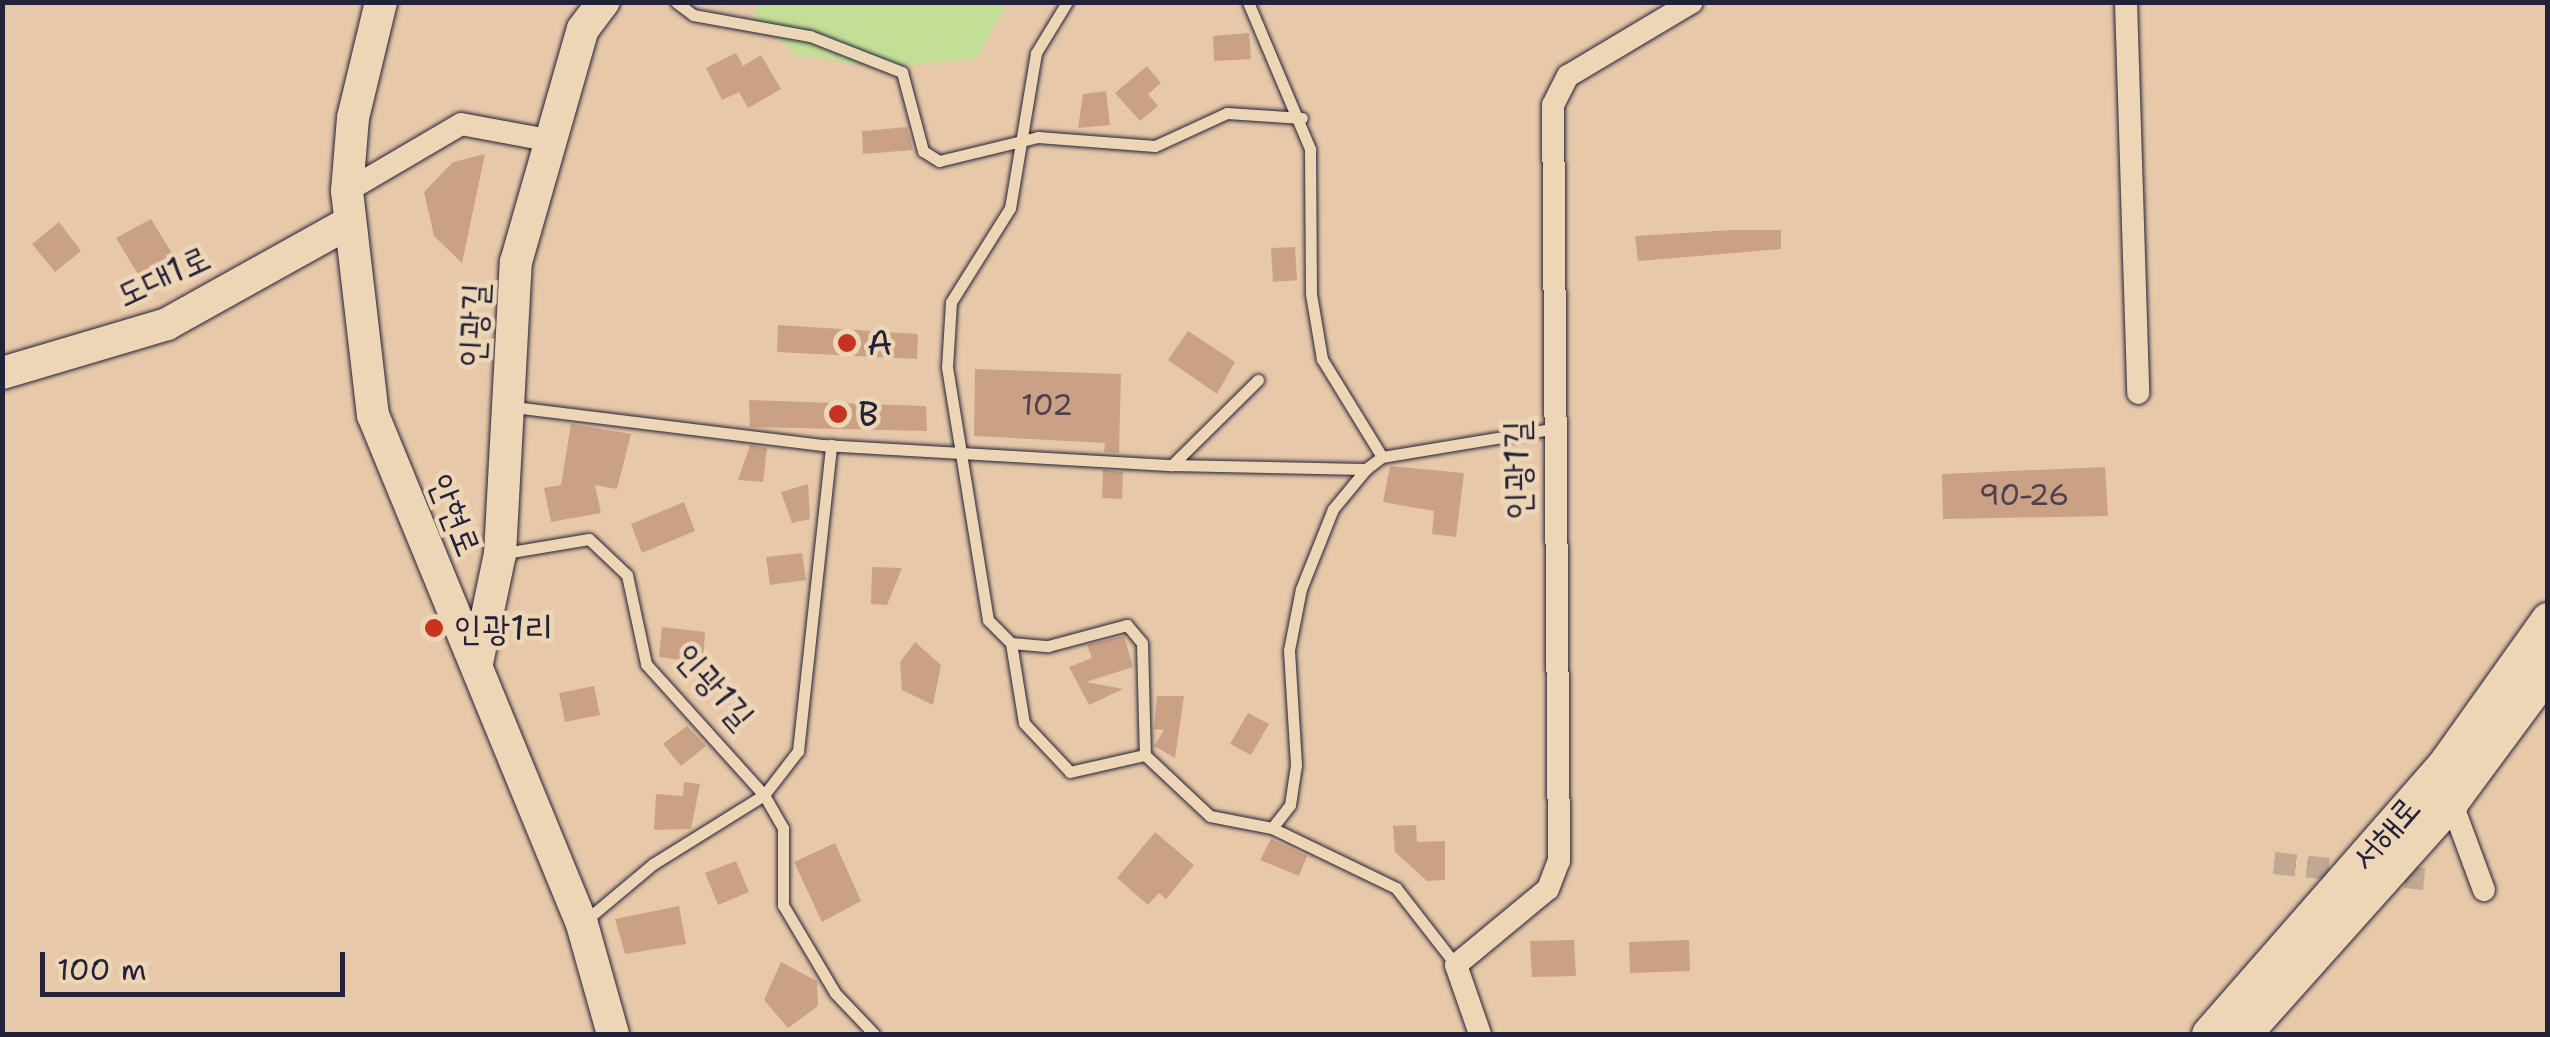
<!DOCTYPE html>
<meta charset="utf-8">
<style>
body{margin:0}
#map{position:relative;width:2550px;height:1037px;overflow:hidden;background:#e7c9a9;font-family:"Shantell Sans","Poor Story",sans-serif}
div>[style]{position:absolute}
.green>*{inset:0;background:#c3df96}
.building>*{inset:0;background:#cba186}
.street-tunnel>*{height:22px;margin-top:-11px;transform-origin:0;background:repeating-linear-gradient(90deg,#c0a893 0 22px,transparent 0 33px)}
.roads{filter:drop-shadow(0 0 2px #22223b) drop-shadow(0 0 2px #22223b)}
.lane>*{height:11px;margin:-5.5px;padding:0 5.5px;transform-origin:5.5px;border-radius:5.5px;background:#ecd6b5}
.street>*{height:22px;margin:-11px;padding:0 11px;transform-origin:11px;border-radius:11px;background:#ecd6b5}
.secondary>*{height:32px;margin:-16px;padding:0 16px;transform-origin:16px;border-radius:16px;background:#ecd6b5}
.primary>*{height:35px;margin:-17.5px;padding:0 17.5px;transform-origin:17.5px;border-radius:17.5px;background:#ecd6b5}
.dots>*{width:28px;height:28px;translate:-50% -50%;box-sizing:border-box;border:5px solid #ecd6b5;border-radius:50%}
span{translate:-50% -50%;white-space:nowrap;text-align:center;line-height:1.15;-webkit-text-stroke:9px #ecd6b5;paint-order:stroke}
.number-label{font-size:30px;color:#4c424e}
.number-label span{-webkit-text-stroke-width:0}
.street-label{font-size:35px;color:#22223b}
.poi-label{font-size:35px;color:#22223b}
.left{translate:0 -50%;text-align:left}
.frame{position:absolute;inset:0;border:5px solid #22223b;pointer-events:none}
.scale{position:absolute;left:40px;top:952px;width:305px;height:45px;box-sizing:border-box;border:5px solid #22223b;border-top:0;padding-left:12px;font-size:30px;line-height:35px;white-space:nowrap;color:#22223b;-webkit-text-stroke:8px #ecd6b5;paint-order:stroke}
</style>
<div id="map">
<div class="green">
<i style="clip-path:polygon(758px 3px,1007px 3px,977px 58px,883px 68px,796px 55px,753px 15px)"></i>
</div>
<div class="building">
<i style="clip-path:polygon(1249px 33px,1251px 59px,1214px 61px,1213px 36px)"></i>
<i style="clip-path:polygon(736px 53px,743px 66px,761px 55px,781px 89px,748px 108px,739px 92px,722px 100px,706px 68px)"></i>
<i style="clip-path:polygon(1147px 66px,1161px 83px,1148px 94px,1158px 106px,1140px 121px,1115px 93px)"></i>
<i style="clip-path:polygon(1106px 91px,1110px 125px,1078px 128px,1083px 94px)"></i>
<i style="clip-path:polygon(907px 127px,913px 150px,863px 154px,862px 131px)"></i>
<i style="clip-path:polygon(485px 154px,462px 263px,434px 236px,424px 192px,453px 162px)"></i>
<i style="clip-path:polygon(151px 219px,178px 263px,142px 281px,116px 238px)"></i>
<i style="clip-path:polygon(59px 222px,81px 251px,55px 272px,32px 244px)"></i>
<i style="clip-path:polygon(1732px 230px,1781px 230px,1781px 249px,1638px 261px,1635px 236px)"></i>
<i style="clip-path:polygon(1295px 247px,1297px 280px,1273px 282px,1271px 248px)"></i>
<i style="clip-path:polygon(778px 325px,918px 334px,917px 359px,777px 352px)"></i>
<i style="clip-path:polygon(1188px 331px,1235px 362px,1217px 394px,1168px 360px)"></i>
<i style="clip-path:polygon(975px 369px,1121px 374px,1119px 453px,1104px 452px,1105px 443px,974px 436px)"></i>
<i style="clip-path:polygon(749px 400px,926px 406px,927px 431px,750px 427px)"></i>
<i style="clip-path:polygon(571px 424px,631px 434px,617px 489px,595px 485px,601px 513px,551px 522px,544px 488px,561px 485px)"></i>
<i style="clip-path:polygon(750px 445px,767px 448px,763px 482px,738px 480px)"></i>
<i style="clip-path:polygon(1390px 466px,1464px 473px,1456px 537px,1432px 534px,1434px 511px,1383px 502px)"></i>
<i style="clip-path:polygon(2105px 467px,2108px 516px,1943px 519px,1942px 474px)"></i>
<i style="clip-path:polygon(1103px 470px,1123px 472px,1122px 499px,1102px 498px)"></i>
<i style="clip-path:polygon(808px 484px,810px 519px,792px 523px,781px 492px)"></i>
<i style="clip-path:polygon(684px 502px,695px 531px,642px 553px,631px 524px)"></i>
<i style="clip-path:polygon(802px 553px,806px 580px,770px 585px,766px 557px)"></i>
<i style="clip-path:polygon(872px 567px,902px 568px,887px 605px,871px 604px)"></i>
<i style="clip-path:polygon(662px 627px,705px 632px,703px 663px,659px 657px)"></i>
<i style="clip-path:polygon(1124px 636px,1133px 667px,1086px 682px,1123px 689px,1089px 705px,1069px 667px,1092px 658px,1087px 645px)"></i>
<i style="clip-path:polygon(915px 642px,941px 665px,933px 705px,902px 690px,900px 662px)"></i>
<i style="clip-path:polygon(594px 686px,600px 715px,565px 722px,559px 693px)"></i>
<i style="clip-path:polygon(1157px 696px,1184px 696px,1175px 758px,1154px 746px,1164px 730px,1154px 729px)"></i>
<i style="clip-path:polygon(1248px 713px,1269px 724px,1251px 755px,1230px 744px)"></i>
<i style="clip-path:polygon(687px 726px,706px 746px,681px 766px,663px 744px)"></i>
<i style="clip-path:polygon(684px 782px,700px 784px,691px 829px,654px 830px,656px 794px,683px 796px)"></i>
<i style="clip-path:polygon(1416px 825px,1417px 842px,1445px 841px,1445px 880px,1427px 881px,1395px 852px,1393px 826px)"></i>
<i style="clip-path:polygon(1155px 832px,1194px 865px,1166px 899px,1159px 893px,1148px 905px,1117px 878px)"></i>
<i style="clip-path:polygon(1271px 839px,1307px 856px,1299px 876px,1260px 860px)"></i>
<i style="clip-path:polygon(835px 843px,861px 901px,822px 922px,794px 862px)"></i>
<i style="clip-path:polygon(736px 861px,749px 892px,718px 905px,705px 873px)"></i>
<i style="clip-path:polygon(679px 906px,686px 944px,625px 954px,615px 919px)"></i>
<i style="clip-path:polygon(1574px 940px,1576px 976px,1532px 977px,1530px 941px)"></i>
<i style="clip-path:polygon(1689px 940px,1690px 971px,1630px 973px,1629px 942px)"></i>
<i style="clip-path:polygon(781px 962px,817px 981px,818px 1006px,788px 1028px,764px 1000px)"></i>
</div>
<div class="street-tunnel">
<i style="left:2274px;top:863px;width:151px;rotate:6.1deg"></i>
</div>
<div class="roads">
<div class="lane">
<i style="left:676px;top:2px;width:21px;rotate:37deg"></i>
<i style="left:693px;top:15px;width:119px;rotate:10.2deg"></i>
<i style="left:810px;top:36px;width:99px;rotate:21.4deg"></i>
<i style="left:902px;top:72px;width:82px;rotate:75.1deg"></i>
<i style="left:923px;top:151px;width:19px;rotate:32deg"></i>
<i style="left:939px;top:161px;width:102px;rotate:-13.6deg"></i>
<i style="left:1038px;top:137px;width:117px;rotate:4.4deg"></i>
<i style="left:1155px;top:146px;width:79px;rotate:-24.6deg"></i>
<i style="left:1227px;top:113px;width:75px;rotate:3.8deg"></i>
<i style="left:1067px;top:2px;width:60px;rotate:121.3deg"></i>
<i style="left:1036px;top:53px;width:157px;rotate:99.5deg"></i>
<i style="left:1010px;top:208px;width:111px;rotate:122.1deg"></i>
<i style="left:951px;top:302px;width:65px;rotate:93.5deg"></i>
<i style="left:947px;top:367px;width:256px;rotate:80.8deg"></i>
<i style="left:988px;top:620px;width:33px;rotate:45deg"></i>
<i style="left:1011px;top:643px;width:37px;rotate:5deg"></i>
<i style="left:1048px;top:646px;width:82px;rotate:-14.9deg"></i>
<i style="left:1127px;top:625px;width:23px;rotate:50deg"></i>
<i style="left:1142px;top:643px;width:112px;rotate:88.5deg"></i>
<i style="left:1145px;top:755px;width:89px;rotate:43.2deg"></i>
<i style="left:1210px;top:816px;width:63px;rotate:11deg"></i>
<i style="left:1272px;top:828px;width:138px;rotate:25.8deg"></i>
<i style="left:1396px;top:888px;width:98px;rotate:52.1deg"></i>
<i style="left:1248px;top:2px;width:160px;rotate:67.1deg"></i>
<i style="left:1310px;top:149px;width:145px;rotate:89.6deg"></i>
<i style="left:1311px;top:294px;width:66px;rotate:80.4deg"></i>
<i style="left:1322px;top:359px;width:115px;rotate:58.5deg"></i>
<i style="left:513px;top:407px;width:312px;rotate:7deg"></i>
<i style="left:823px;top:445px;width:350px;rotate:3.3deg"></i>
<i style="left:1172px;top:465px;width:194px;rotate:1.2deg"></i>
<i style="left:1366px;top:469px;width:20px;rotate:-37deg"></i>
<i style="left:1382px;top:457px;width:171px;rotate:-9.4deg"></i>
<i style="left:1172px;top:465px;width:121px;rotate:-44.7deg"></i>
<i style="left:505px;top:553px;width:85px;rotate:-9.5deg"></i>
<i style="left:589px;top:539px;width:52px;rotate:43.5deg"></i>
<i style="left:627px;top:575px;width:91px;rotate:77.9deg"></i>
<i style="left:646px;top:664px;width:176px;rotate:48deg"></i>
<i style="left:764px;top:795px;width:38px;rotate:60deg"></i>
<i style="left:783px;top:828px;width:77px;rotate:90deg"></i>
<i style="left:783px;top:905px;width:102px;rotate:59.4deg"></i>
<i style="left:835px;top:993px;width:57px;rotate:46.4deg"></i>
<i style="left:1011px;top:643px;width:81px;rotate:80.8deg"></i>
<i style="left:1024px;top:723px;width:67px;rotate:46.8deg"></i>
<i style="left:1070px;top:772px;width:77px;rotate:-12.8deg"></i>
<i style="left:1272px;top:828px;width:29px;rotate:-52deg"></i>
<i style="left:1290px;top:805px;width:40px;rotate:-81.5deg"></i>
<i style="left:1296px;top:765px;width:115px;rotate:-93.5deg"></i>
<i style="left:1289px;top:650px;width:62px;rotate:-78.9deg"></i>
<i style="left:1301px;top:589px;width:86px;rotate:-68.2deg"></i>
<i style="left:1333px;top:509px;width:52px;rotate:-50.5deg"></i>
<i style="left:585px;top:921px;width:89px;rotate:-40deg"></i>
<i style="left:653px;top:864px;width:131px;rotate:-31.9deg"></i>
<i style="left:764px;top:795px;width:56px;rotate:-52.3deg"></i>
<i style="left:798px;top:751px;width:308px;rotate:-83.8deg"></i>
</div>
<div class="street">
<i style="left:2126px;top:2px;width:391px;rotate:88.2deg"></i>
<i style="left:347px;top:191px;width:132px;rotate:-30.4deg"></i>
<i style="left:461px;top:124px;width:87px;rotate:10.5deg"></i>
<i style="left:2451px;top:801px;width:95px;rotate:69.7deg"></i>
<i style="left:1480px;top:1034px;width:73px;rotate:-109.2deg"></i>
<i style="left:1456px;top:965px;width:119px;rotate:-39.6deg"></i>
<i style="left:1548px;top:889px;width:30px;rotate:-69deg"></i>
<i style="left:1559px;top:861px;width:756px;rotate:-90.45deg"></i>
<i style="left:1553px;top:105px;width:33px;rotate:-63deg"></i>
<i style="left:1568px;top:76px;width:144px;rotate:-30.8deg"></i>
</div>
<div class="secondary">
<i style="left:381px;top:2px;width:119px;rotate:103.6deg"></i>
<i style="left:353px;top:118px;width:73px;rotate:94.7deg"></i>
<i style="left:347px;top:191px;width:226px;rotate:83.4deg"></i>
<i style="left:373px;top:415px;width:550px;rotate:67.68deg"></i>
<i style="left:582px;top:924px;width:114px;rotate:74.3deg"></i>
<i style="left:2px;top:373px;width:172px;rotate:-16.5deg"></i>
<i style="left:167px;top:324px;width:206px;rotate:-29.1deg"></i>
<i style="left:477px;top:663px;width:111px;rotate:-78.1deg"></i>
<i style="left:500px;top:554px;width:292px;rotate:-86.9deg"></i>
<i style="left:516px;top:262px;width:242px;rotate:-74deg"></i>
<i style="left:583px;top:29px;width:34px;rotate:-53deg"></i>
</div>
<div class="primary">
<i style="left:2209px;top:1034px;width:360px;rotate:-48.8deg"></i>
<i style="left:2446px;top:763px;width:176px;rotate:-54.5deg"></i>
<i style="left:2243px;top:1034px;width:312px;rotate:-48.2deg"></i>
<i style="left:2451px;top:801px;width:163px;rotate:-53.5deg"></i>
</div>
</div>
<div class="dots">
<i style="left:847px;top:343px;background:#c8321e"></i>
<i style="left:838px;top:414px;background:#c8321e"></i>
<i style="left:434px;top:628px;background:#c8321e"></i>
</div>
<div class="number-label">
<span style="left:1047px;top:405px">102</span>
<span style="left:2024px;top:495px">90-26</span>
</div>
<div class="street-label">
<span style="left:163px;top:276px;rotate:-25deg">도대1로</span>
<span style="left:473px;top:325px;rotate:-87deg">인광길</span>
<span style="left:1517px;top:470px;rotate:-91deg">인광1길</span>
<span style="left:455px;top:515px;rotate:68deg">안현로</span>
<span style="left:715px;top:686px;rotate:49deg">인광1길</span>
<span style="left:2385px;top:833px;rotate:-49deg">서해로</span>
</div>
<div class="poi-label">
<span class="left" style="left:867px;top:343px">A</span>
<span class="left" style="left:858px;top:414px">B</span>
<span class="left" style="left:454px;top:628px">인광1리</span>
</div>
<div class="frame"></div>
<div class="scale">100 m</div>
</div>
